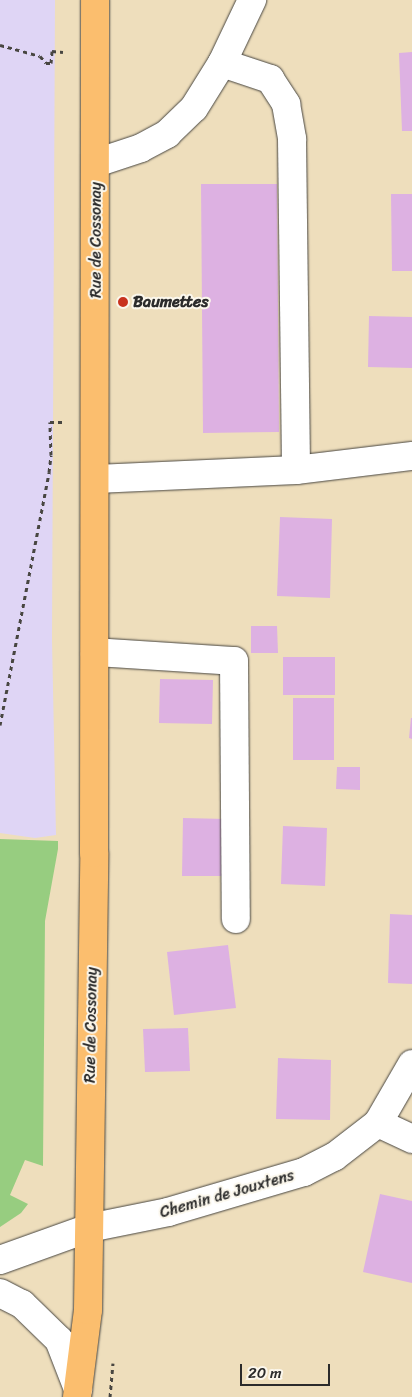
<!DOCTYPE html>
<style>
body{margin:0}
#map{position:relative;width:412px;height:1397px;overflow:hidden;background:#eedebc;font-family:Sriracha,sans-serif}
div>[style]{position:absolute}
.built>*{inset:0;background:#dfd5f5}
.green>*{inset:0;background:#97cd80}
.building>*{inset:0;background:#ddb1e2}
.path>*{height:3px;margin-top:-1.5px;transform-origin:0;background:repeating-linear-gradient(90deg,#484641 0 4px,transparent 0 8px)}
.roads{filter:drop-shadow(0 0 1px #484641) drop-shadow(0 0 1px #484641)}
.minor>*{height:28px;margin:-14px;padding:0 14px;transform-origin:14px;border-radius:14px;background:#fff}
.major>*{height:28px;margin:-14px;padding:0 14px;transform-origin:14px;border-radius:14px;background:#fbbe6e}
.dots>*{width:14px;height:14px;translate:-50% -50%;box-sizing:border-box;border:2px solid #fbf7ec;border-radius:50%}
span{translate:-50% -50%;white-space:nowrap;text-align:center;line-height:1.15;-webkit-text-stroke:4px #fbf7ec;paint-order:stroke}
.street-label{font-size:16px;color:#2b2b2b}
.poi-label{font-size:16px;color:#2b2b2b;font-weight:700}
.left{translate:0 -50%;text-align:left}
.scale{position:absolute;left:240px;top:1364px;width:90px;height:22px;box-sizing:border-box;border:2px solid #2b2b2b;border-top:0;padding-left:6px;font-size:15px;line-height:18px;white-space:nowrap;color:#2b2b2b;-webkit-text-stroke:4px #fbf7ec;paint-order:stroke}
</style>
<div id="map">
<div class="built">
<i style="clip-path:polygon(0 0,55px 0,52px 640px,56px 835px,35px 838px,0 833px)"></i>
</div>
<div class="green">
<i style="clip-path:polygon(0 839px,58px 841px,58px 849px,45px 921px,43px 1166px,25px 1160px,10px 1195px,28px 1204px,21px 1213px,0 1227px)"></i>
</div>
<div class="building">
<i style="clip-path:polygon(412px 52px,412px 131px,402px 131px,399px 53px)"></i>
<i style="clip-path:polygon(201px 184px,277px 184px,279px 432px,203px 433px)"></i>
<i style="clip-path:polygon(391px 194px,412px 194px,412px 271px,392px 271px)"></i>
<i style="clip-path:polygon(369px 316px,412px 317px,412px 368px,368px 367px)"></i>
<i style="clip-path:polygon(280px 517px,332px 519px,330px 598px,277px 596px)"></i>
<i style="clip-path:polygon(251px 626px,277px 626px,278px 653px,251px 653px)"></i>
<i style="clip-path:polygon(283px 657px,335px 657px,335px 695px,283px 695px)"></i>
<i style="clip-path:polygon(160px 679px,213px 680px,212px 724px,159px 723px)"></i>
<i style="clip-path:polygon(293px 698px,334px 698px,334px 760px,293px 760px)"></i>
<i style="clip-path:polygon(411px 718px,412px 718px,412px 739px,409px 738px)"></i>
<i style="clip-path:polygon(337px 767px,360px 767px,360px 790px,336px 789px)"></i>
<i style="clip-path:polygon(183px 818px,227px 819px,226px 876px,182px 876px)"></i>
<i style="clip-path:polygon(283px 826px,327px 828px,325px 886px,281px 884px)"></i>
<i style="clip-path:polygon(390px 914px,412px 915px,412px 984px,388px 983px)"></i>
<i style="clip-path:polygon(228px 945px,236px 1008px,174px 1015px,167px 952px)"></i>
<i style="clip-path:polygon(188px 1028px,190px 1071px,145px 1072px,143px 1029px)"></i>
<i style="clip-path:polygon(278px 1058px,331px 1060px,330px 1120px,276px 1119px)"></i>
<i style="clip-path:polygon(380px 1194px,412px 1201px,412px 1283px,363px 1272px)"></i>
</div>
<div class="path">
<i style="left:0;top:45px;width:41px;rotate:15.4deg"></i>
<i style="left:40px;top:56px;width:9px;rotate:49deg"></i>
<i style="left:46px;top:63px;width:5px"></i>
<i style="left:51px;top:63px;width:12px;rotate:-85deg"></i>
<i style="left:52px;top:51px;width:11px;rotate:5deg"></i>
<i style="left:0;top:725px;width:258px;rotate:-79deg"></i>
<i style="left:49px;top:472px;width:17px;rotate:-83deg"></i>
<i style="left:51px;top:455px;width:33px;rotate:-92deg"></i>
<i style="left:50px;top:422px;width:14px"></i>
<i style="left:110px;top:1397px;width:34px;rotate:-85deg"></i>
</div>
<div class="roads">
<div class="minor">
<i style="left:222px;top:63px;width:51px;rotate:18.4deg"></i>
<i style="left:270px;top:79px;width:30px;rotate:57deg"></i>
<i style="left:286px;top:104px;width:36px;rotate:80deg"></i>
<i style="left:292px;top:139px;width:331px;rotate:89.3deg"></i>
<i style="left:96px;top:163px;width:47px;rotate:-18.4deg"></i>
<i style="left:141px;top:148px;width:30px;rotate:-28deg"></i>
<i style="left:167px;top:134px;width:37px;rotate:-44deg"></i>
<i style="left:194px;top:108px;width:53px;rotate:-58.1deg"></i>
<i style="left:222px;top:63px;width:70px;rotate:-64.5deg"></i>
<i style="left:96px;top:479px;width:200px;rotate:-2.6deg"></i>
<i style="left:296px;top:470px;width:117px;rotate:-6.9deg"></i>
<i style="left:95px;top:652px;width:139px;rotate:3.7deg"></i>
<i style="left:234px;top:661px;width:258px;rotate:89.6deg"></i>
<i style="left:378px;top:1123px;width:38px;rotate:25deg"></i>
<i style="left:0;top:1260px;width:95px;rotate:-19.8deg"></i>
<i style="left:89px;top:1228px;width:81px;rotate:-11.4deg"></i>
<i style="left:168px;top:1212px;width:142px;rotate:-16.4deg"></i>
<i style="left:304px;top:1172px;width:34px;rotate:-27deg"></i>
<i style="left:334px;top:1157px;width:56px;rotate:-37.7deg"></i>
<i style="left:378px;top:1123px;width:68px;rotate:-60deg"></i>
<i style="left:0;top:1293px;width:25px;rotate:27deg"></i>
<i style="left:22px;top:1304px;width:52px;rotate:44.2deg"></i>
<i style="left:59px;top:1340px;width:53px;rotate:68.8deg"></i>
</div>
<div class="major">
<i style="left:77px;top:1397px;width:88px;rotate:-82.8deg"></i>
<i style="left:88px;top:1310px;width:457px;rotate:-89.2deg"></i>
<i style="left:94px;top:853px;width:853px;rotate:-89.93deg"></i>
</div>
</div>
<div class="dots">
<i style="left:123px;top:302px;background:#c8321e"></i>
</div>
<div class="street-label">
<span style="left:96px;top:240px;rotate:-90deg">Rue de Cossonay</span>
<span style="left:91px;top:1025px;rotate:-89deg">Rue de Cossonay</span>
<span style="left:227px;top:1194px;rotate:-16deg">Chemin de Jouxtens</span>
</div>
<div class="poi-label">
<span class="left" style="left:133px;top:302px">Baumettes</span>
</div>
<div class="scale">20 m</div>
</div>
